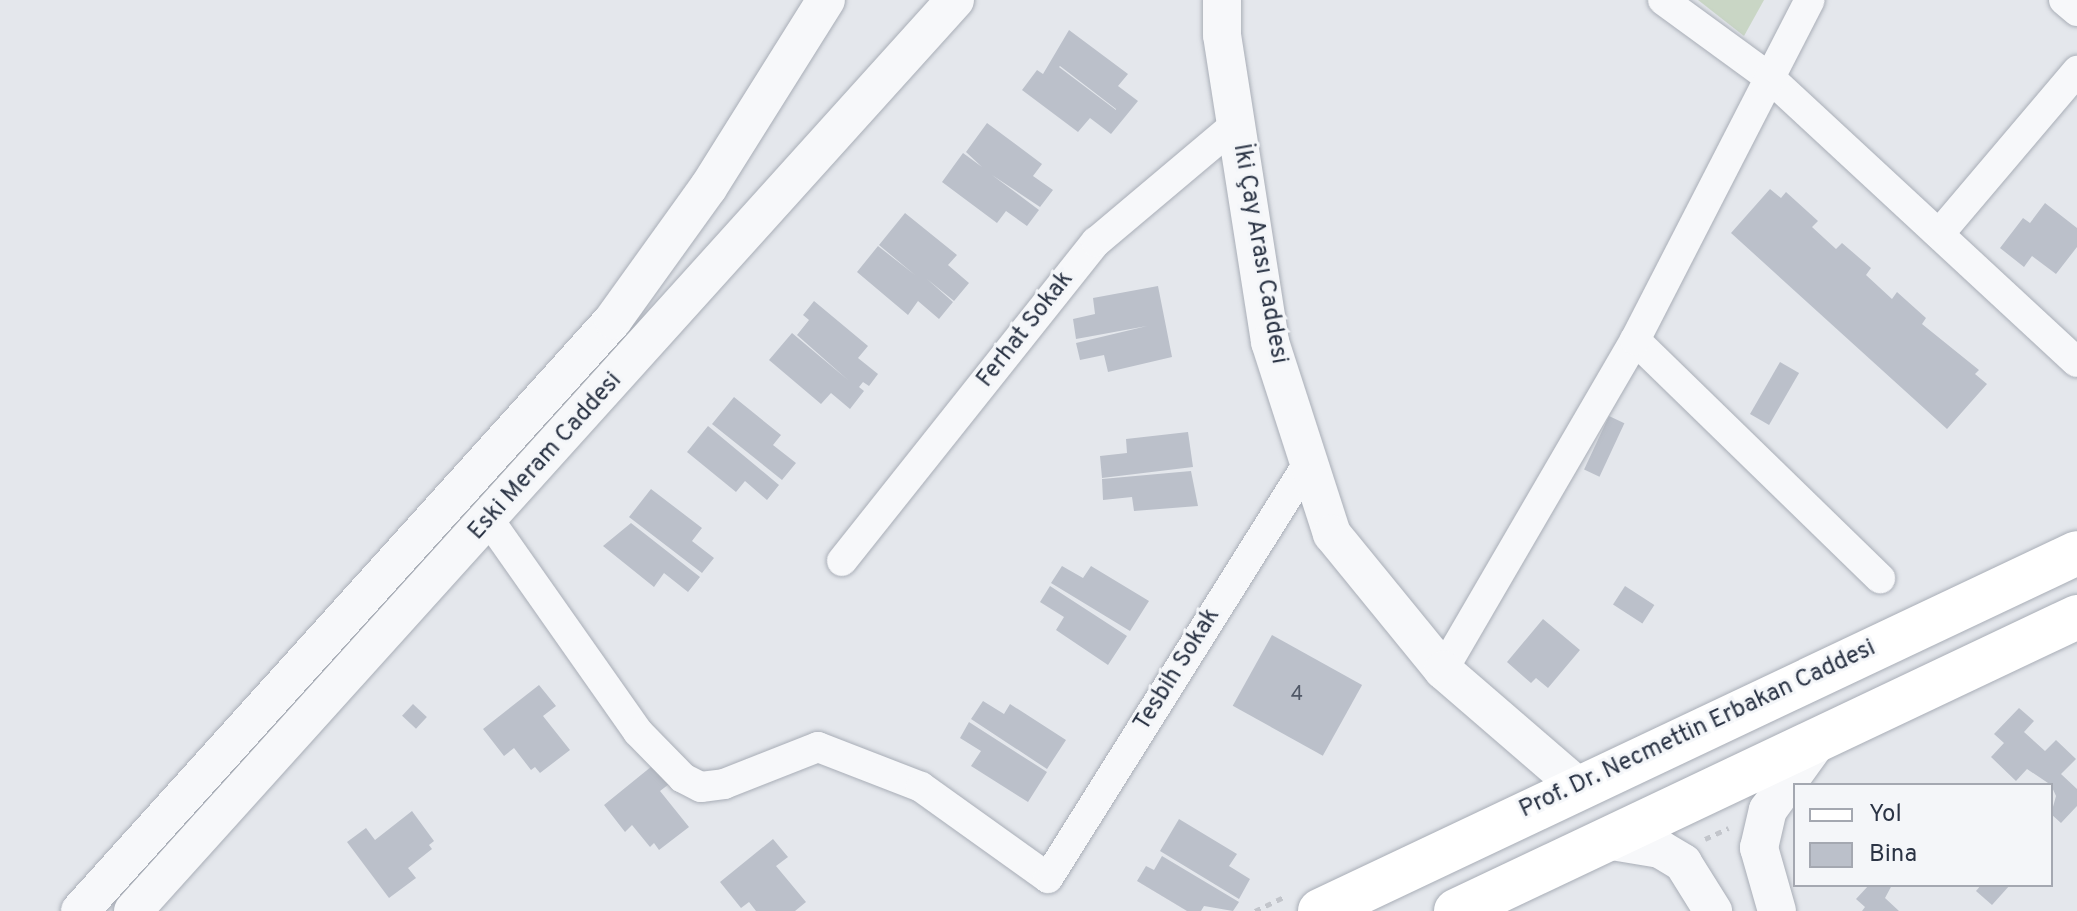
<!DOCTYPE html>
<meta charset="utf-8">
<style>
body{margin:0}
#map{position:relative;width:2077px;height:911px;overflow:hidden;background:#e4e7ec;font-family:Overpass,sans-serif}
div>[style]{position:absolute}
[style*='--x']{left:calc(var(--x)*1px);top:calc(var(--y)*1px);width:calc(var(--w)*1px);rotate:calc(var(--a)*1deg)}
.green>*{inset:0;background:#c9d6c5}
.building>*{inset:0;background:#bbc0ca;transform-origin:0 0}
.path>*{height:5px;margin-top:-2.5px;transform-origin:0;background:repeating-linear-gradient(90deg,#c2c5cb 0 6px,transparent 0 12px)}
.roads{filter:drop-shadow(0 0 2px #a9aeb7) drop-shadow(0 0 2px #a9aeb7)}
.minor>*{height:30px;margin:-15px;padding:0 15px;transform-origin:15px;border-radius:15px;background:#f7f8fa}
.tertiary>*{height:38px;margin:-19px;padding:0 19px;transform-origin:19px;border-radius:19px;background:#f7f8fa}
.primary>*{height:44px;margin:-22px;padding:0 22px;transform-origin:22px;border-radius:22px;background:#fff}
span{translate:-50% -50%;white-space:nowrap;text-align:center;line-height:1.15;-webkit-text-stroke:6px #f4f6f9;paint-order:stroke}
.number-label{font-size:20px;color:#4f5766}
.number-label span{-webkit-text-stroke-width:0}
.street-label{font-size:24px;color:#2b3445}
.legend{position:absolute;left:1793px;top:783px;width:260px;height:104px;box-sizing:border-box;background:#f4f6f9;border:2px solid #a4a8b1;margin:0;padding:10px 14px;list-style:none;font-size:24px;color:#2b3445}
.legend li{display:flex;align-items:center;gap:16px;height:40px}
.legend b{width:40px;border:2px solid #a4a8b1}
</style>
<div id="map">
<div class="green">
<div style="clip-path:polygon(1698px 0,1764px 0,1744px 36px)"></div>
</div>
<div class="building">
<div style="clip-path:polygon(evenodd,1069px 30px,1128px 74px,1118px 86px,1138px 101px,1111px 134px,1090px 118px,1078px 132px,1022px 90px,1037px 70px,1043px 74px,1069px 30px,1060px 66px,1116px 109px,1116px 110px,1059px 67px,1060px 66px)"></div>
<div style="clip-path:polygon(987px 123px,1042px 164px,1033px 176px,1053px 190px,1040px 207px,992px 175px,1039px 210px,1027px 226px,1006px 211px,997px 223px,942px 182px,963px 153px,982px 167px,966px 152px)"></div>
<div style="clip-path:polygon(1770px 189px,1781px 198px,1786px 192px,1818px 221px,1812px 227px,1836px 249px,1842px 243px,1871px 268px,1866px 275px,1892px 299px,1897px 292px,1926px 318px,1922px 324px,1979px 370px,1975px 374px,1987px 384px,1947px 429px,1731px 233px)"></div>
<div style="clip-path:polygon(2045px 203px,2077px 228px,2077px 247px,2056px 274px,2032px 256px,2024px 267px,2000px 248px,2023px 218px,2030px 223px)"></div>
<div style="clip-path:polygon(905px 213px,957px 255px,948px 265px,969px 283px,954px 301px,927px 279px,953px 302px,939px 319px,918px 301px,908px 315px,857px 272px,878px 246px,915px 275px,879px 245px)"></div>
<div style="clip-path:polygon(1158px 286px,1172px 357px,1108px 372px,1104px 355px,1080px 360px,1076px 343px,1147px 326px,1076px 339px,1073px 319px,1095px 314px,1093px 298px)"></div>
<div style="clip-path:polygon(814px 301px,868px 346px,858px 358px,878px 374px,869px 386px,863px 382px,859px 387px,864px 391px,850px 409px,831px 393px,821px 404px,769px 360px,792px 333px,848px 380px,797px 335px,809px 320px,803px 315px)"></div>
<div style="left:1780px;top:362px;width:22px;height:60px;rotate:30deg"></div>
<div style="clip-path:polygon(734px 397px,781px 435px,773px 445px,796px 463px,782px 480px,712px 424px)"></div>
<div style="left:1609px;top:416px;width:17px;height:59px;rotate:25deg"></div>
<div style="clip-path:polygon(708px 426px,779px 485px,767px 500px,745px 481px,736px 492px,687px 452px)"></div>
<div style="clip-path:polygon(1188px 432px,1193px 467px,1102px 478px,1100px 456px,1127px 453px,1126px 439px)"></div>
<div style="clip-path:polygon(1191px 471px,1198px 506px,1134px 511px,1132px 497px,1103px 500px,1102px 479px)"></div>
<div style="clip-path:polygon(651px 489px,702px 528px,692px 541px,714px 558px,702px 573px,629px 517px)"></div>
<div style="clip-path:polygon(631px 523px,700px 577px,688px 592px,664px 573px,654px 587px,603px 546px)"></div>
<div style="clip-path:polygon(1062px 566px,1083px 578px,1091px 566px,1149px 601px,1130px 631px,1051px 583px)"></div>
<div style="clip-path:polygon(1050px 586px,1127px 636px,1108px 665px,1056px 630px,1064px 617px,1040px 602px)"></div>
<div style="left:1625px;top:586px;width:35px;height:22px;rotate:33deg"></div>
<div style="clip-path:polygon(1543px 619px,1580px 650px,1548px 688px,1536px 678px,1531px 683px,1507px 662px)"></div>
<div style="left:1272px;top:635px;width:103px;height:81px;rotate:29deg"></div>
<div style="clip-path:polygon(539px 685px,556px 706px,543px 716px,570px 750px,540px 773px,535px 767px,531px 770px,514px 748px,504px 756px,483px 729px)"></div>
<div style="clip-path:polygon(983px 701px,1004px 714px,1010px 704px,1066px 740px,1047px 769px,971px 719px)"></div>
<div style="left:413px;top:704px;width:19px;height:16px;rotate:43deg"></div>
<div style="clip-path:polygon(2019px 708px,2034px 721px,2024px 732px,2045px 751px,2056px 740px,2076px 759px,2061px 774px,2077px 789px,2077px 806px,2061px 823px,2051px 814px,2056px 796px,2051px 785px,2027px 769px,2016px 781px,1991px 757px,2004px 743px,1994px 734px)"></div>
<div style="clip-path:polygon(969px 722px,1047px 772px,1028px 802px,971px 766px,981px 751px,960px 738px)"></div>
<div style="clip-path:polygon(657px 762px,673px 781px,660px 791px,689px 827px,659px 850px,654px 843px,650px 847px,632px 825px,625px 832px,604px 805px)"></div>
<div style="clip-path:polygon(412px 811px,434px 841px,429px 845px,432px 849px,408px 868px,416px 878px,389px 898px,347px 842px,366px 828px,375px 840px)"></div>
<div style="clip-path:polygon(1179px 819px,1237px 854px,1229px 866px,1250px 879px,1239px 899px,1160px 851px)"></div>
<div style="clip-path:polygon(773px 839px,788px 857px,776px 866px,806px 902px,795px 911px,756px 911px,749px 902px,741px 908px,720px 882px)"></div>
<div style="clip-path:polygon(1162px 856px,1239px 902px,1233px 911px,1204px 906px,1201px 911px,1187px 911px,1137px 881px,1146px 866px,1154px 870px)"></div>
<div style="clip-path:polygon(1869px 885px,1892px 885px,1885px 898px,1899px 911px,1862px 911px,1865px 907px,1856px 899px)"></div>
<div style="clip-path:polygon(1981px 885px,2010px 885px,1992px 905px,1976px 891px)"></div>
</div>
<div class="path">
<div style="--x:1705;--y:839;--w:26;--a:-25"></div>
<div style="--x:1255;--y:911;--w:32;--a:-26"></div>
</div>
<div class="roads">
<div class="minor">
<div style="--x:1663;--y:0;--w:132;--a:36.1"></div>
<div style="--x:1770;--y:78;--w:418;--a:42.8"></div>
<div style="--x:2064;--y:0;--w:17;--a:40"></div>
<div style="--x:1939;--y:234;--w:214;--a:-49.7"></div>
<div style="--x:1635;--y:340;--w:342;--a:44.2"></div>
<div style="--x:489;--y:520;--w:259;--a:54.9"></div>
<div style="--x:638;--y:732;--w:64;--a:45.6"></div>
<div style="--x:683;--y:778;--w:20;--a:27"></div>
<div style="--x:701;--y:787;--w:23;--a:-7"></div>
<div style="--x:724;--y:784;--w:101;--a:-21.5"></div>
<div style="--x:818;--y:747;--w:110;--a:21.2"></div>
<div style="--x:921;--y:787;--w:156;--a:35.6"></div>
<div style="--x:1048;--y:878;--w:491;--a:-57.9"></div>
<div style="--x:842;--y:561;--w:408;--a:-51.5"></div>
<div style="--x:1096;--y:242;--w:183;--a:-40.1"></div>
<div style="--x:1443;--y:670;--w:382;--a:-59.8"></div>
<div style="--x:1635;--y:340;--w:382;--a:-62.8"></div>
</div>
<div class="tertiary">
<div style="--x:1222;--y:0;--w:35;--a:90"></div>
<div style="--x:1222;--y:35;--w:311;--a:81.1"></div>
<div style="--x:1270;--y:342;--w:202;--a:72.1"></div>
<div style="--x:1332;--y:534;--w:176;--a:50.8"></div>
<div style="--x:1443;--y:670;--w:176;--a:40.8"></div>
<div style="--x:1606;--y:840;--w:55;--a:9.5"></div>
<div style="--x:1660;--y:849;--w:27;--a:31"></div>
<div style="--x:1683;--y:863;--w:57;--a:58"></div>
<div style="--x:80;--y:911;--w:796;--a:-47.95"></div>
<div style="--x:613;--y:320;--w:163;--a:-54.3"></div>
<div style="--x:708;--y:188;--w:222;--a:-57.9"></div>
<div style="--x:133;--y:911;--w:1227;--a:-47.94"></div>
<div style="--x:1777;--y:911;--w:66;--a:-105.9"></div>
<div style="--x:1759;--y:848;--w:39;--a:-77"></div>
<div style="--x:1768;--y:810;--w:87;--a:-54.3"></div>
</div>
<div class="primary">
<div style="--x:1320;--y:911;--w:837;--a:-25.31"></div>
<div style="--x:1456;--y:911;--w:687;--a:-25.33"></div>
</div>
</div>
<div class="number-label">
<span style="left:1297px;top:695px">4</span>
</div>
<div class="street-label">
<span style="left:1259px;top:254px;rotate:80deg">İki Çay Arası Caddesi</span>
<span style="left:1026px;top:330px;rotate:-52deg">Ferhat Sokak</span>
<span style="left:546px;top:457px;rotate:-48deg">Eski Meram Caddesi</span>
<span style="left:1178px;top:670px;rotate:-58deg">Tesbih Sokak</span>
<span style="left:1698px;top:730px;rotate:-25deg">Prof. Dr. Necmettin Erbakan Caddesi</span>
</div>
<ul class="legend">
<li><b style="height:10px;background:#fff"></b>Yol</li>
<li><b style="height:22px;background:#bbc0ca"></b>Bina</li>
</ul>
</div>
